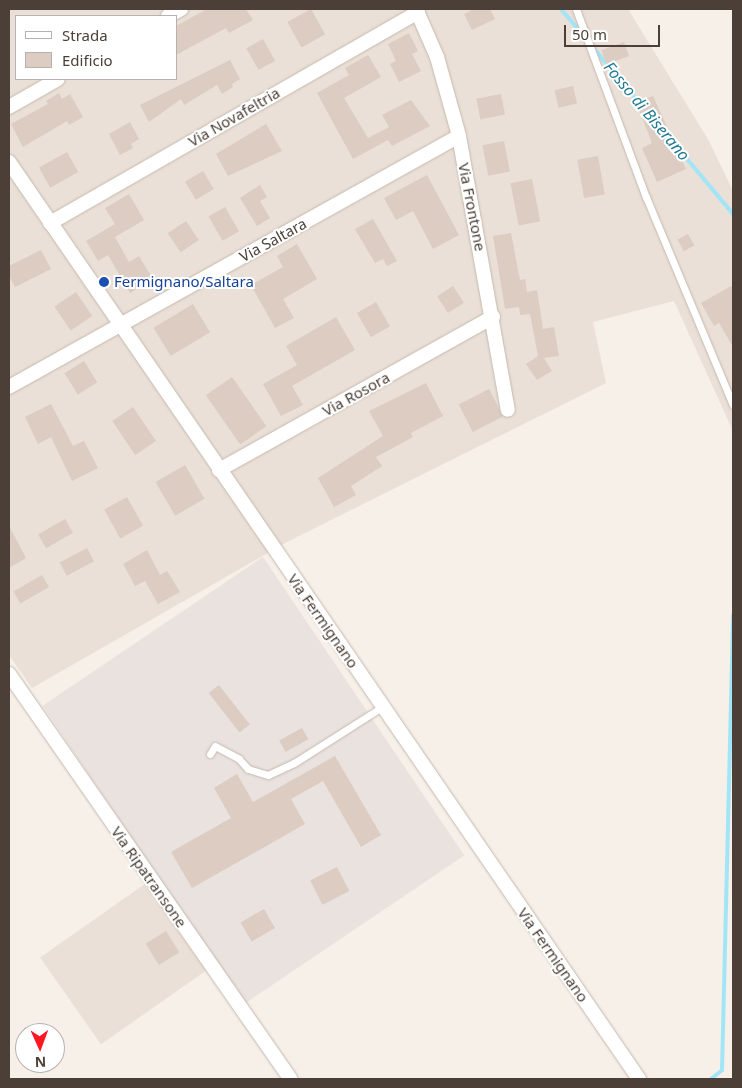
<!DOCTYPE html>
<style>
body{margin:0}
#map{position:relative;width:742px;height:1088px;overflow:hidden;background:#f6f0e9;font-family:"Noto Sans",sans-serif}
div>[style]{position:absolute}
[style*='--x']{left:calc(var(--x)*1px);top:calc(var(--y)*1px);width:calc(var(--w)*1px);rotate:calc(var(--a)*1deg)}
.residential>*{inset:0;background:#eae0d7;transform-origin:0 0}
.industrial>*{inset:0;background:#e9e2de;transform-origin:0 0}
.stream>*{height:4px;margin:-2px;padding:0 2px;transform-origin:2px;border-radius:2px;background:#a2e5f7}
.building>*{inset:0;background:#dcccc1;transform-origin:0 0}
.roads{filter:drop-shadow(0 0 1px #c5b8ae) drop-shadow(0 0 1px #c5b8ae)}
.service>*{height:7px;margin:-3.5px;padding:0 3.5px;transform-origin:3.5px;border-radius:3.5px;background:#fff}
.minor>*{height:14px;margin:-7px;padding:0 7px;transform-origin:7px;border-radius:7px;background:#fff}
.dots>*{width:14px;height:14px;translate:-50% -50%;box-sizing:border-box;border:2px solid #fff;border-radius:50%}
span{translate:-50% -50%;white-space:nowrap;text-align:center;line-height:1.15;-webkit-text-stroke:4px #fff;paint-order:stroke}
.street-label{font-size:15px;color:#4b3f37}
.transit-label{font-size:15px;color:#164399}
.left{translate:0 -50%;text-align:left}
.water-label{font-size:16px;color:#207b95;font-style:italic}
.frame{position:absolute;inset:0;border:10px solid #4b3f37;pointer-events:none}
.legend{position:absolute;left:15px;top:15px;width:162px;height:65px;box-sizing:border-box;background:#fff;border:1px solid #b7b2af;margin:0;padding:6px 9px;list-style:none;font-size:15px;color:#4b3f37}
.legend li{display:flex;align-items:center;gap:10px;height:25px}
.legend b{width:25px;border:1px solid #b7b2af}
.north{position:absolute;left:15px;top:1023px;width:50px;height:50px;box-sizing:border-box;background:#fff;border:1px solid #b7b2af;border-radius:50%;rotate:178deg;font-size:14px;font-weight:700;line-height:20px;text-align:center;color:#4b3f37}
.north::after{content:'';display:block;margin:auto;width:18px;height:22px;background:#ff1722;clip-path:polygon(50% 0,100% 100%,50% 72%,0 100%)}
.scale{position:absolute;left:564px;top:25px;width:96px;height:22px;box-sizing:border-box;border:2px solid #4b3f37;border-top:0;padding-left:6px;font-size:15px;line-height:18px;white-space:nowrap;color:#4b3f37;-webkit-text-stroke:4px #fff;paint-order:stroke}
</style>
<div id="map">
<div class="residential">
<div style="clip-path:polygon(evenodd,9px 9px,628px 9px,709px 141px,733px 191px,733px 431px,674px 301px,593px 322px,606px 383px,287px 542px,32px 688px,9px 655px,9px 9px,16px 16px,176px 16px,176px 79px,16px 79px,16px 16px)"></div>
<div style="left:145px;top:884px;width:106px;height:128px;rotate:55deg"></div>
</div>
<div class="industrial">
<div style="left:263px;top:557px;width:360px;height:266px;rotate:56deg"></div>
</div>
<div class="stream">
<div style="--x:561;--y:9;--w:35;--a:50"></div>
<div style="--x:591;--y:45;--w:78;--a:50.2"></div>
<div style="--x:672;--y:141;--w:95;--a:50.1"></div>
<div style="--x:711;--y:1079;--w:14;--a:-39"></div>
<div style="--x:722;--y:1070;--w:455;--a:-88.6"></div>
</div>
<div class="building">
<div style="clip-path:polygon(207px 9px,246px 9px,253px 20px,229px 33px,226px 28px,176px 55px,176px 26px)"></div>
<div style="left:311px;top:9px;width:29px;height:27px;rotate:61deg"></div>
<div style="clip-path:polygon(474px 9px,490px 9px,495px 19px,472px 30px,464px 14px)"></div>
<div style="clip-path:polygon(409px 33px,418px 51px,412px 54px,421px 71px,399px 82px,390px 64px,396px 61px,388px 44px)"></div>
<div style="left:263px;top:39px;width:25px;height:19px;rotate:61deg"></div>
<div style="left:624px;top:42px;width:15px;height:24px;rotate:70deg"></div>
<div style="clip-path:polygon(368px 55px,381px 77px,344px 98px,368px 138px,389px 127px,382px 115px,411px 100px,430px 126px,392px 146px,388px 140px,353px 159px,317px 93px,349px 75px,345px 68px)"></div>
<div style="clip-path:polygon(230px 60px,240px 79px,232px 84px,233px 87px,222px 94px,217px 85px,184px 105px,181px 99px,149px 122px,140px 105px)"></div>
<div style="left:573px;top:86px;width:18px;height:19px;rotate:77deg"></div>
<div style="clip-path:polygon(59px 93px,62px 99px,70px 94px,83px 117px,69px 125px,67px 121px,23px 147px,11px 124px,48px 104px,46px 101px)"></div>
<div style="left:501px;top:94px;width:21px;height:25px;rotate:79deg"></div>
<div style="clip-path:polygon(653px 96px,686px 169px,657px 182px,642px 148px,652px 143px,636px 102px)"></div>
<div style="clip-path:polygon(130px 122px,139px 139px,131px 144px,133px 148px,120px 155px,109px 134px)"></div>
<div style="clip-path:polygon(266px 124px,282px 151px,228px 176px,216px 154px)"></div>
<div style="left:504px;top:141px;width:31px;height:22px;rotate:79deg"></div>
<div style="left:67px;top:152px;width:23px;height:32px;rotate:61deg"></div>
<div style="left:598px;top:156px;width:39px;height:21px;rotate:80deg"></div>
<div style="left:203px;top:171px;width:21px;height:21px;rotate:59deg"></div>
<div style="clip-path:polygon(427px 175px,459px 235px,433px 249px,413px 211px,396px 220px,384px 198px)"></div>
<div style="left:532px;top:179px;width:43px;height:22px;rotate:79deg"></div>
<div style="clip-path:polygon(260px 185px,267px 197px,260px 201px,270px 218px,257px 226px,240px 198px)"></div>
<div style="clip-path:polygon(129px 194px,144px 220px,115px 237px,129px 262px,139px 256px,153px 279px,130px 293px,108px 255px,98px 261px,86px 241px,115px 224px,105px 208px)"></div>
<div style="left:225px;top:207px;width:28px;height:19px;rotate:60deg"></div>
<div style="clip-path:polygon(373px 219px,397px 261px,387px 266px,383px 259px,375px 263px,355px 229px)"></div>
<div style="left:186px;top:221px;width:23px;height:22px;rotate:56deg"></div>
<div style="clip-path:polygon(511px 233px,520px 280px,525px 279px,527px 292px,537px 290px,543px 329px,554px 327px,559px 356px,544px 358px,552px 371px,537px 380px,526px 364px,538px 356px,530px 314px,520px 315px,519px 307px,505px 309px,493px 236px)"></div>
<div style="left:688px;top:234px;width:13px;height:12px;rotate:61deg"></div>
<div style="clip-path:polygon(297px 244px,317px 279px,283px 299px,294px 318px,275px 328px,251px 285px,283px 267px,277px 256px)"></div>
<div style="clip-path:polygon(41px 250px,51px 269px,15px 287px,9px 276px,9px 266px)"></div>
<div style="clip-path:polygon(733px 285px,733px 347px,719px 323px,714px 326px,701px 303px)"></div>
<div style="left:453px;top:286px;width:20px;height:19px;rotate:57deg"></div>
<div style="left:76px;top:292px;width:29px;height:26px;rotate:56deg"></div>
<div style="left:376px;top:302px;width:28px;height:22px;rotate:60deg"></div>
<div style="left:193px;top:304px;width:33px;height:46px;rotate:59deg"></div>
<div style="clip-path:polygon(336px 317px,355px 350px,292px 386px,303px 405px,281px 416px,263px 384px,297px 365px,286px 346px)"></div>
<div style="left:84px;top:361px;width:25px;height:23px;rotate:58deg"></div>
<div style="left:232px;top:377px;width:60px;height:32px;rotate:55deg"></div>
<div style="clip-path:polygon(426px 383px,443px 416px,411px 433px,413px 437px,376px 457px,382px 466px,351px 486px,356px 495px,334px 507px,318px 478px,383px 436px,369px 411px)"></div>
<div style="left:489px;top:389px;width:31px;height:34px;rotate:63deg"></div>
<div style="clip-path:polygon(51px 404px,73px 446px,84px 441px,98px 468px,72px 481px,51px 437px,38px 444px,25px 417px)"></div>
<div style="left:133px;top:407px;width:41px;height:25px;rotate:56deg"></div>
<div style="left:185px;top:465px;width:39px;height:34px;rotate:60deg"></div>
<div style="left:127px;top:497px;width:33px;height:26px;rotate:61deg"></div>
<div style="left:65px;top:519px;width:16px;height:31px;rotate:60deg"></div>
<div style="clip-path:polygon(9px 526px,26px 558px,9px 568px)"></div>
<div style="left:87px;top:548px;width:15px;height:31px;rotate:62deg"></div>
<div style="clip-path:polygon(147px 550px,160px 575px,167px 571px,180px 592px,158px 604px,145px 581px,135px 586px,123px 564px)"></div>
<div style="left:42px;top:575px;width:14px;height:33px;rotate:60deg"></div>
<div style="left:219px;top:685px;width:50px;height:13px;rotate:52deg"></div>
<div style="left:302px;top:728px;width:13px;height:26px;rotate:61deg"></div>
<div style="clip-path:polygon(335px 756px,381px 835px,361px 847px,323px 781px,291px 799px,305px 824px,192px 888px,171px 852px,231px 818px,214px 788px,237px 774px,253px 802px)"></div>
<div style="left:337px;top:867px;width:27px;height:30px;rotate:63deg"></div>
<div style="left:264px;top:909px;width:22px;height:27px;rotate:60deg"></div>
<div style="left:166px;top:931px;width:25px;height:24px;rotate:58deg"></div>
</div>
<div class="roads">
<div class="service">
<div style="--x:576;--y:9;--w:201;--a:69.6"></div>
<div style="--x:646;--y:197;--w:225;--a:67.3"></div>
<div style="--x:210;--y:754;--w:9;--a:-58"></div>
<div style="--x:215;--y:746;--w:27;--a:28"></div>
<div style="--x:239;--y:759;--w:13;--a:48"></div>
<div style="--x:248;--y:769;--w:21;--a:17"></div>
<div style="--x:268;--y:775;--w:29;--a:-25"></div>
<div style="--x:294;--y:763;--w:104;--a:-32.5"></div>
</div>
<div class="minor">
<div style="--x:416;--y:9;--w:52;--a:66.4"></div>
<div style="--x:437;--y:57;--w:82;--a:74.4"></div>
<div style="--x:459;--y:136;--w:278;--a:79.9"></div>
<div style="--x:168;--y:16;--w:15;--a:-28"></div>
<div style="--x:9;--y:107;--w:56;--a:-29.7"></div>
<div style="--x:9;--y:162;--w:1113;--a:55.51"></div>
<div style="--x:50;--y:223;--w:424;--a:-29.8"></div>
<div style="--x:9;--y:387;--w:515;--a:-29.15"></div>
<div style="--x:219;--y:470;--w:314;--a:-29.2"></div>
<div style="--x:9;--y:674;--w:493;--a:55.2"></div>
</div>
</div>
<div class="dots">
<div style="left:104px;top:282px;background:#1a4fb4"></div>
</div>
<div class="street-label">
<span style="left:234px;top:117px;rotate:-30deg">Via Novafeltria</span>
<span style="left:472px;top:207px;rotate:79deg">Via Frontone</span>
<span style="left:273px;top:240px;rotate:-29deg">Via Saltara</span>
<span style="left:356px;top:394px;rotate:-29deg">Via Rosora</span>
<span style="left:323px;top:621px;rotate:55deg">Via Fermignano</span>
<span style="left:149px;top:877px;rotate:55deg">Via Ripatransone</span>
<span style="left:553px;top:955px;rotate:55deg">Via Fermignano</span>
</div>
<div class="transit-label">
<span class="left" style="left:114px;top:282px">Fermignano/Saltara</span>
</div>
<div class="water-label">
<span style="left:647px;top:111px;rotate:50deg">Fosso di Biserano</span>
</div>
<div class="frame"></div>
<ul class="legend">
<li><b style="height:6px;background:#fff"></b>Strada</li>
<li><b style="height:14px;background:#dcccc1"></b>Edificio</li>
</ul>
<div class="north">N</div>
<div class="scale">50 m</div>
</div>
